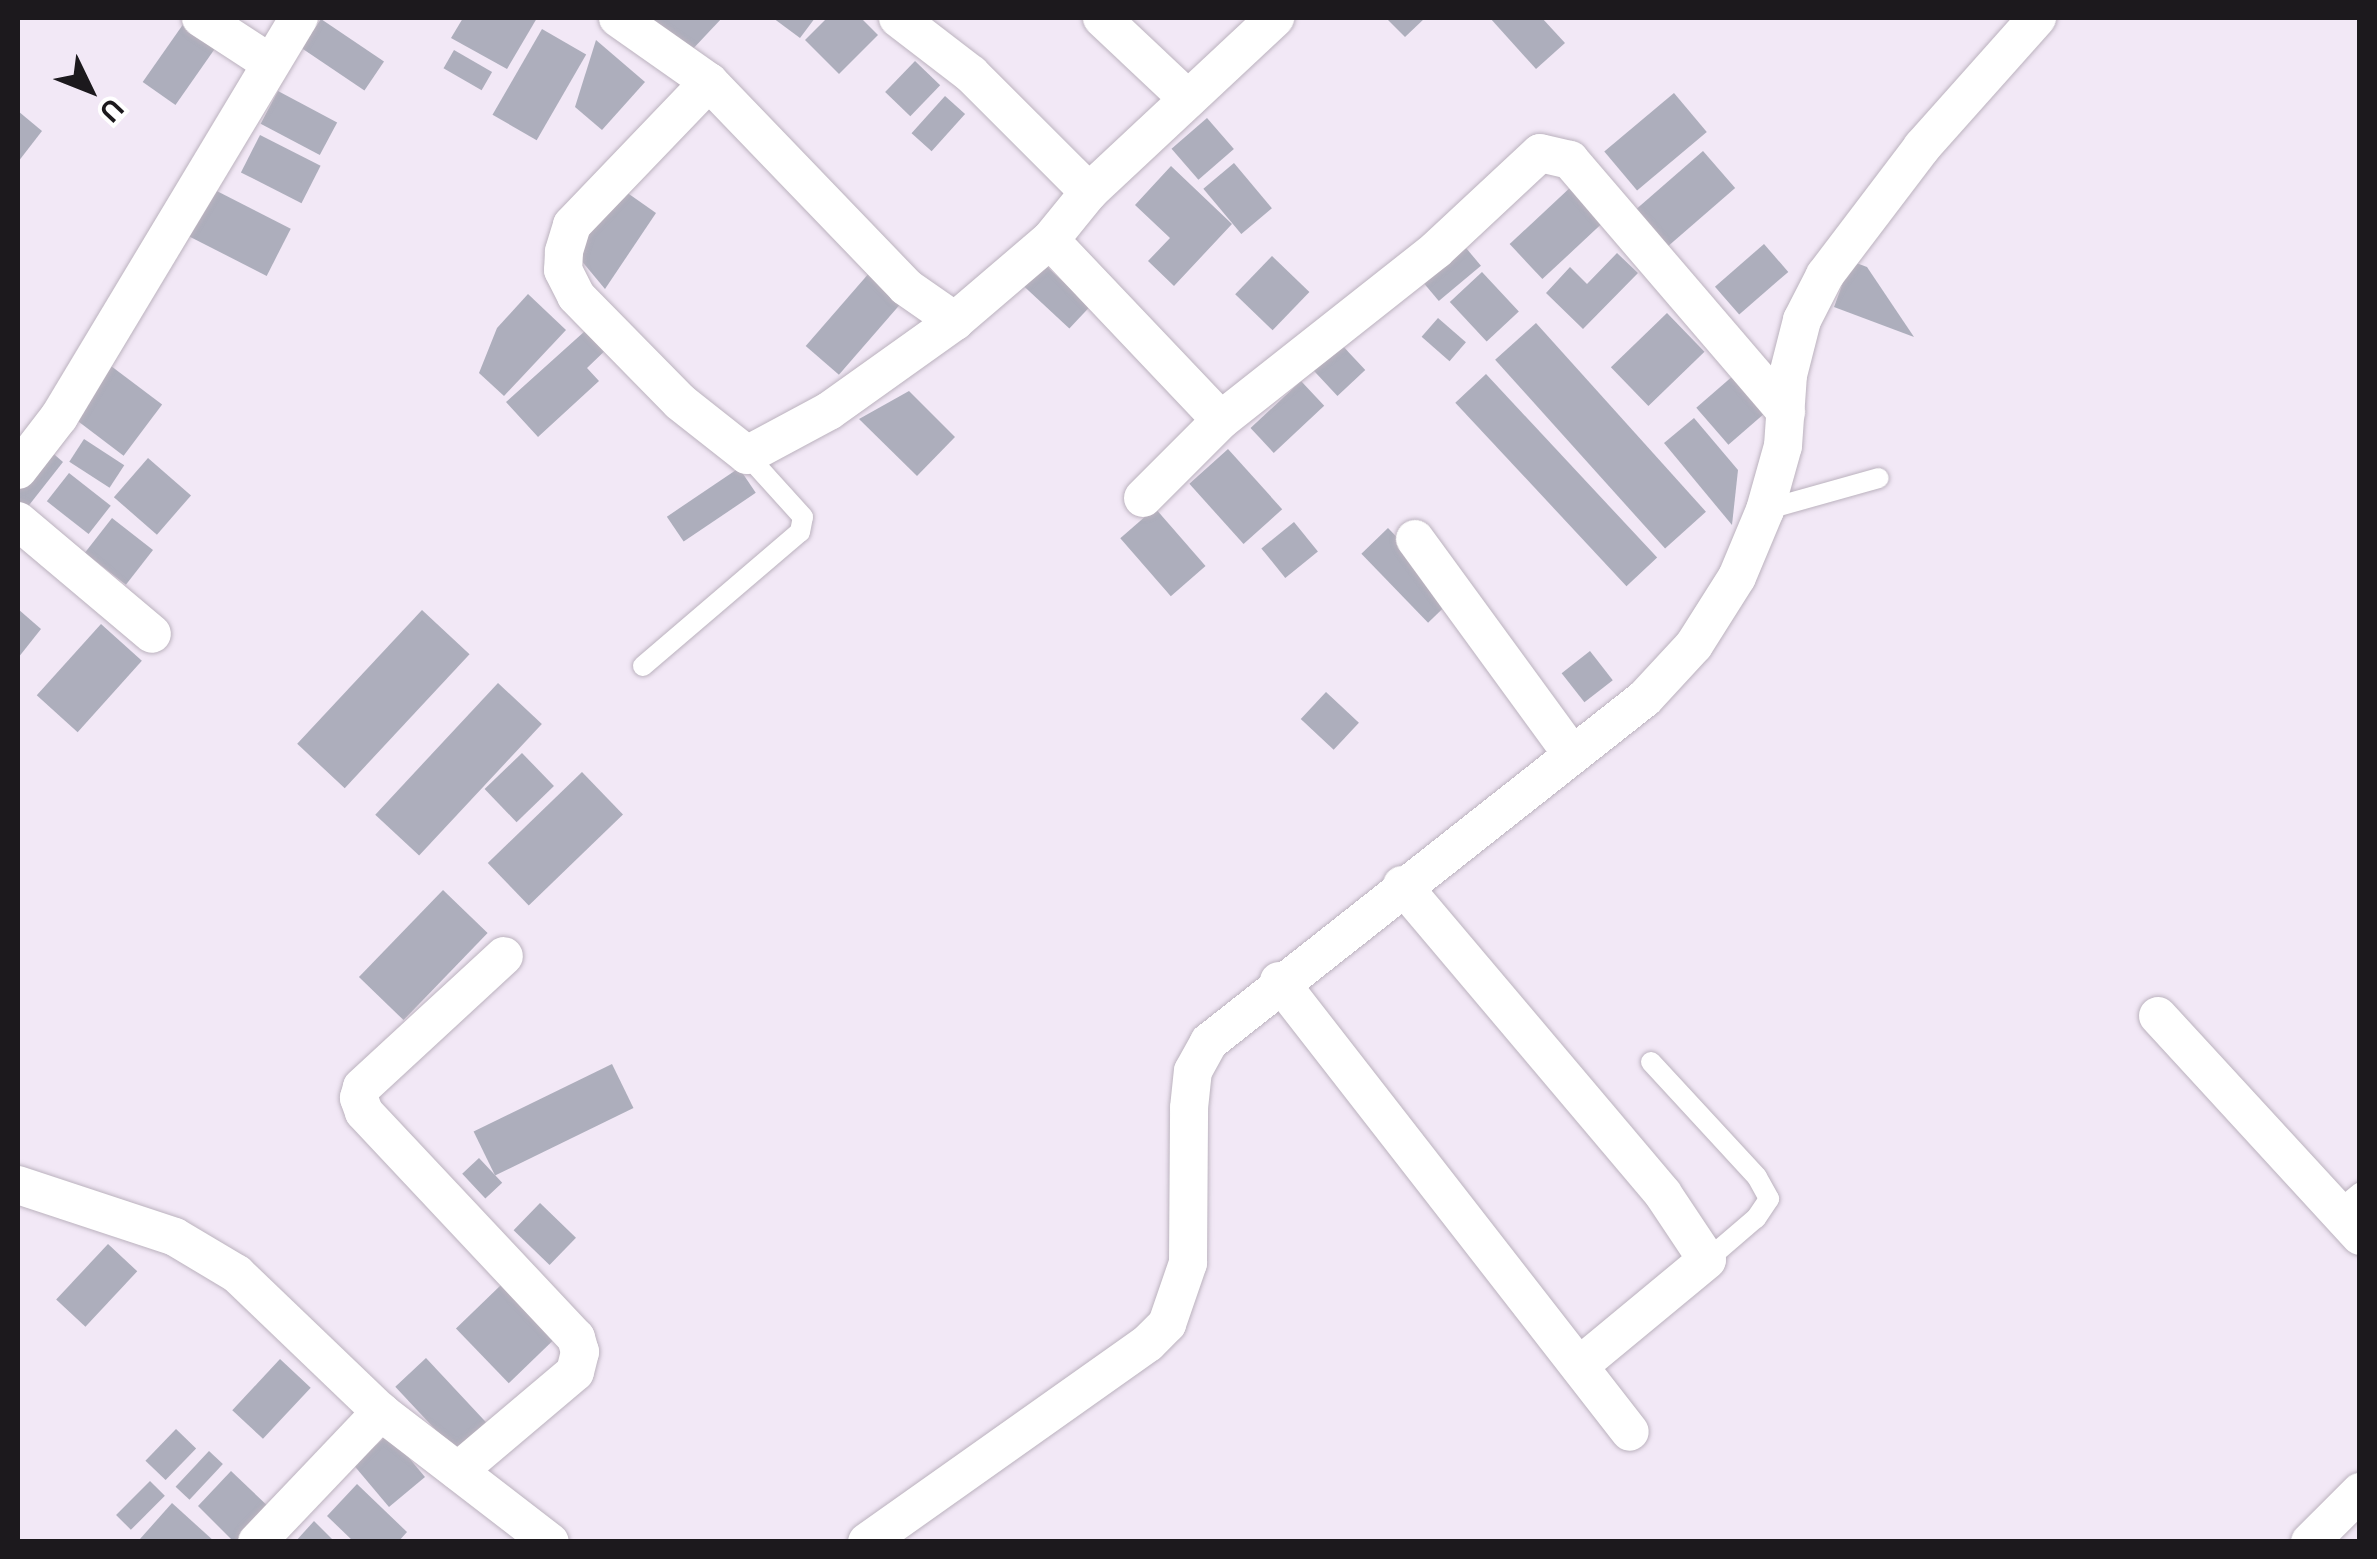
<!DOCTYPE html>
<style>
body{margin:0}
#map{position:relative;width:2377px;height:1559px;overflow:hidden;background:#f2e8f6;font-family:Figtree,sans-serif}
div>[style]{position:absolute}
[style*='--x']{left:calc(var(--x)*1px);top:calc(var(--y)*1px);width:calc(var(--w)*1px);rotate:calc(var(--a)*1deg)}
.building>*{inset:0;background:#adaebc;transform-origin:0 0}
.roads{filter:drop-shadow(0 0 2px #bbb2be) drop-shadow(0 0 2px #bbb2be)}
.lane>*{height:20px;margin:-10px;padding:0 10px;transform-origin:10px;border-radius:10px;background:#fff}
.street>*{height:38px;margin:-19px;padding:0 19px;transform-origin:19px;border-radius:19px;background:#fff}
span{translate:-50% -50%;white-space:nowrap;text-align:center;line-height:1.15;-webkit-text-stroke:8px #fff;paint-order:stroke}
.frame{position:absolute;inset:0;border:20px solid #1c191d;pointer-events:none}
.north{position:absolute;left:40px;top:40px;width:100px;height:100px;-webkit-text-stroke:8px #fff;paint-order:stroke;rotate:133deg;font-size:28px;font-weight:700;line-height:40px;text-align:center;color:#1c191d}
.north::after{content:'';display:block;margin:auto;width:35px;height:45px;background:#1c191d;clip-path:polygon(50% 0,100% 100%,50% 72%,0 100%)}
</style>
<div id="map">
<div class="building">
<div style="clip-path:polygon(463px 18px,537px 18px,507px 69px,451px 38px)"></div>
<div style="clip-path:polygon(651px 18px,722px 18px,690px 52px)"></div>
<div style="clip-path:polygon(773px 18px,815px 18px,800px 38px)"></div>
<div style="clip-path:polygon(827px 18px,861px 18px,878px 35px,839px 74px,805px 40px)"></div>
<div style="clip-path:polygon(1386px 18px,1425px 18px,1405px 37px)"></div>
<div style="clip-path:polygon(1490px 18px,1542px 18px,1565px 43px,1536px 69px)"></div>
<div style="left:321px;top:19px;width:76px;height:35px;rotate:34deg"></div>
<div style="left:184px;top:23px;width:40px;height:72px;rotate:35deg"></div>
<div style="left:542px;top:29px;width:51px;height:99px;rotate:30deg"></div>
<div style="clip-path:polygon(596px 40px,645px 82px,602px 130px,575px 107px)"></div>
<div style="left:454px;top:50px;width:44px;height:21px;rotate:30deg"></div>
<div style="left:915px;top:61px;width:35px;height:43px;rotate:44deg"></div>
<div style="left:278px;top:91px;width:67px;height:37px;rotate:28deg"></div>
<div style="left:1674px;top:93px;width:51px;height:91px;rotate:50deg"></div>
<div style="left:945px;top:96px;width:27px;height:50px;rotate:42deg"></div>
<div style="clip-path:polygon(18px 111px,42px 131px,18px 162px)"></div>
<div style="left:1207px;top:118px;width:41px;height:47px;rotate:49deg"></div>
<div style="left:260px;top:135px;width:68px;height:42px;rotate:27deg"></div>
<div style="left:1703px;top:151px;width:49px;height:89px;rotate:49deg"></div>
<div style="left:1234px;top:163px;width:59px;height:40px;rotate:50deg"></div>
<div style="clip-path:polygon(1171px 166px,1232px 224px,1174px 286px,1148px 261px,1170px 238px,1135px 205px)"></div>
<div style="left:1574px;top:184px;width:48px;height:88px;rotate:47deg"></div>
<div style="left:207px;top:186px;width:94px;height:53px;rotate:27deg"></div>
<div style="clip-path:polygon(619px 187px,656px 213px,605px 289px,575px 253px)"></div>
<div style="left:1461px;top:242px;width:31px;height:55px;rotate:50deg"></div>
<div style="left:1764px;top:244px;width:37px;height:65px;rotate:49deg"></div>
<div style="clip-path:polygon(1617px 253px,1638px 273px,1583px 329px,1546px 293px,1570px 267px,1587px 284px)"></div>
<div style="left:1272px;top:256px;width:52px;height:53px;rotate:44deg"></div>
<div style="clip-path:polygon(1851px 261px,1867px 267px,1914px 337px,1834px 307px)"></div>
<div style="left:1043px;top:263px;width:64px;height:30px;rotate:43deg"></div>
<div style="left:870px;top:272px;width:44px;height:98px;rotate:41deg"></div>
<div style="left:1482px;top:272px;width:54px;height:44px;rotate:47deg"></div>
<div style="clip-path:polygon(528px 294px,566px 330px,504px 396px,479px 373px,497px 328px)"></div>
<div style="left:1667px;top:313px;width:54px;height:78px;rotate:46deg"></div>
<div style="left:1438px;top:318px;width:37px;height:25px;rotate:41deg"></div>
<div style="clip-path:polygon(595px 322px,613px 343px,587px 368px,599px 381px,538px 437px,506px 402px)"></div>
<div style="left:1536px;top:323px;width:254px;height:55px;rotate:48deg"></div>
<div style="left:1340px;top:343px;width:37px;height:38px;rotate:47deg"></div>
<div style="left:111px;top:366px;width:64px;height:64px;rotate:37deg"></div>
<div style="left:1486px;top:374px;width:251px;height:42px;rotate:47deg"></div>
<div style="left:1734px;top:375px;width:49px;height:50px;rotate:49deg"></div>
<div style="left:1301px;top:381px;width:34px;height:69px;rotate:47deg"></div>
<div style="clip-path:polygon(909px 391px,955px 437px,917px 476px,859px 419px)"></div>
<div style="clip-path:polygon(1694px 418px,1738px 470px,1732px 525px,1664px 443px)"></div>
<div style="left:84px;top:439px;width:48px;height:27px;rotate:33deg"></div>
<div style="clip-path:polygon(48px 449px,63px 462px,26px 509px,18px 502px,18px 487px)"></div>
<div style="left:1228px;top:449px;width:81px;height:52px;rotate:48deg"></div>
<div style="left:148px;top:458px;width:57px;height:52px;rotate:41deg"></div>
<div style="left:739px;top:468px;width:30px;height:87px;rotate:56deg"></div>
<div style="left:69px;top:473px;width:53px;height:36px;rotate:38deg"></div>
<div style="left:1155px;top:508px;width:77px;height:46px;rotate:49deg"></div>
<div style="left:112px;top:518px;width:52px;height:44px;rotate:38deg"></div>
<div style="left:1294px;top:522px;width:38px;height:42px;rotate:51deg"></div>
<div style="left:1388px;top:528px;width:96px;height:37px;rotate:46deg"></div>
<div style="clip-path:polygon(18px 609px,41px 629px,18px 658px)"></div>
<div style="left:422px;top:610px;width:65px;height:183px;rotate:43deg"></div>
<div style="left:101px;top:624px;width:55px;height:96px;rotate:42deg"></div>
<div style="left:1590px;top:651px;width:37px;height:36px;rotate:52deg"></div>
<div style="left:498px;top:683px;width:60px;height:180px;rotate:43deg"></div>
<div style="left:1326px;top:692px;width:45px;height:37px;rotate:43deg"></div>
<div style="left:522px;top:753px;width:46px;height:52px;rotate:46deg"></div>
<div style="left:582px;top:772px;width:59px;height:131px;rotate:46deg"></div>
<div style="left:443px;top:890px;width:62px;height:121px;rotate:44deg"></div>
<div style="left:612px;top:1064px;width:49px;height:154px;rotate:64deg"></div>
<div style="left:479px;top:1158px;width:34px;height:23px;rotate:47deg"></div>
<div style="left:540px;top:1203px;width:50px;height:38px;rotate:44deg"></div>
<div style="left:108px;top:1244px;width:40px;height:76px;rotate:43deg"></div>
<div style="left:502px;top:1284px;width:76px;height:64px;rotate:46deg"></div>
<div style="left:426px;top:1358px;width:88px;height:42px;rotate:47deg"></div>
<div style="left:280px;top:1359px;width:42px;height:70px;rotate:43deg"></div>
<div style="left:176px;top:1429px;width:28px;height:44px;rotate:44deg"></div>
<div style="left:389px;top:1434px;width:56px;height:47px;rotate:50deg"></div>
<div style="left:209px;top:1451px;width:19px;height:49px;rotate:43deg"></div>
<div style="clip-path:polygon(231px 1471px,272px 1510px,243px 1542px,234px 1542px,198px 1506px)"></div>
<div style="left:150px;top:1481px;width:21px;height:48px;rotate:45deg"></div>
<div style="clip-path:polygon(357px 1484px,407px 1532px,398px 1542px,354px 1542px,327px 1516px)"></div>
<div style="clip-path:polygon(172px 1503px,215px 1542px,140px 1539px)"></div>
<div style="clip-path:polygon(314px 1521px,335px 1542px,295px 1542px)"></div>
</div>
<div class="roads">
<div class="lane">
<div style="--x:1765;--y:510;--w:118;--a:-15.7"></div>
<div style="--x:643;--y:666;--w:206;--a:-40.5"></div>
<div style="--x:800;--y:532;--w:15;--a:-79"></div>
<div style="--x:803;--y:517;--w:84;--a:-132.1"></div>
<div style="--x:1651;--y:1062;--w:156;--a:47.3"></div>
<div style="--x:1757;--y:1177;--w:25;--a:61"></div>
<div style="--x:1769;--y:1199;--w:23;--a:124"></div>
<div style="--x:1756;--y:1218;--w:65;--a:139.4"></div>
<div style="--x:2337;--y:1212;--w:30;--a:-40"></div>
</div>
<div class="street">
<div style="--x:201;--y:18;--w:82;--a:33.1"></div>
<div style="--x:618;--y:18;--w:111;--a:35.1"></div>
<div style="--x:709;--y:82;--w:284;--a:46.1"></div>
<div style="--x:906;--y:287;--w:60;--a:34.8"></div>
<div style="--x:955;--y:321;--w:125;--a:-40.5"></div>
<div style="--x:1050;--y:240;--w:62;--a:-50.9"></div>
<div style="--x:1089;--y:192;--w:255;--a:-43.1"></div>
<div style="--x:898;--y:18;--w:92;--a:37.5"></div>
<div style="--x:971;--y:74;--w:167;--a:45"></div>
<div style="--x:1102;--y:18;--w:118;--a:43.3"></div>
<div style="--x:709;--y:82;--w:198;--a:133.8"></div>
<div style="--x:572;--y:225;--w:28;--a:107"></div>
<div style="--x:564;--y:252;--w:18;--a:93"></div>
<div style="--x:563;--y:270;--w:29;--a:63"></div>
<div style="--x:576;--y:296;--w:148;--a:45.5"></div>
<div style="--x:680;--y:402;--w:85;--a:38.3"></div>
<div style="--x:747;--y:455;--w:93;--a:-28.2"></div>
<div style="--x:829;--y:411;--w:155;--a:-35.5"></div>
<div style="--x:1050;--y:240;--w:248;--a:46.5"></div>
<div style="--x:18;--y:470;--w:67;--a:-52.3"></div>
<div style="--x:59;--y:417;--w:466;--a:-59"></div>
<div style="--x:1143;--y:498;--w:110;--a:-45"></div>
<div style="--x:1221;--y:420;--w:274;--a:-38.3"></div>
<div style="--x:1436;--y:250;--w:142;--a:-43"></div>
<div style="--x:1540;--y:153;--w:31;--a:13"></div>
<div style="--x:1570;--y:160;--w:332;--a:49.4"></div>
<div style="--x:18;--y:521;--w:175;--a:40.1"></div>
<div style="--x:1415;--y:539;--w:266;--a:53.9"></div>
<div style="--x:1402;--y:885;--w:404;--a:49.8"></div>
<div style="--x:1663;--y:1194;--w:79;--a:56.3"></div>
<div style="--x:1707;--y:1260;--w:166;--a:140.4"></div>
<div style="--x:1279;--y:981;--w:571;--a:52.11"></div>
<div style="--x:2158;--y:1016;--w:299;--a:47.4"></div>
<div style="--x:18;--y:1185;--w:165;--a:18.3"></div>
<div style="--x:175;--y:1237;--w:72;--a:30.8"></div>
<div style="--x:237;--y:1274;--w:199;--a:43.8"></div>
<div style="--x:381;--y:1412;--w:213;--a:37.6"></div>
<div style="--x:458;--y:1471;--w:153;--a:-40.2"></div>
<div style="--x:575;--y:1372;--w:21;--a:-76"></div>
<div style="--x:580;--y:1352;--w:15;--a:-106"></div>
<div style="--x:576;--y:1338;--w:310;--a:-133.2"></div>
<div style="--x:364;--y:1112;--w:15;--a:-110"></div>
<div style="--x:359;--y:1098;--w:11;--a:-75"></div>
<div style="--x:362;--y:1087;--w:193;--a:-42.7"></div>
<div style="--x:257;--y:1542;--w:180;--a:-46.4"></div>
<div style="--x:867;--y:1542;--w:344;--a:-35.3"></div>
<div style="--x:1148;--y:1343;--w:27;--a:-45"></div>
<div style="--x:1167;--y:1324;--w:65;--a:-71"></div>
<div style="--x:1188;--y:1263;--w:155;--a:-89.6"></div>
<div style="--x:1189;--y:1108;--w:37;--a:-84"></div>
<div style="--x:1193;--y:1071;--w:33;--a:-61"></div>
<div style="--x:1209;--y:1042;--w:555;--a:-38.27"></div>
<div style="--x:1645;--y:698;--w:72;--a:-47.2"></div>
<div style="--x:1694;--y:645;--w:80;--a:-57.7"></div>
<div style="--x:1737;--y:577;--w:73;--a:-67.3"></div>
<div style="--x:1765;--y:510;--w:66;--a:-74.3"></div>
<div style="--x:1783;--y:446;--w:71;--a:-86"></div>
<div style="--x:1788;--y:375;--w:57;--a:-75.7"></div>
<div style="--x:1802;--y:320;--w:51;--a:-62.9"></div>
<div style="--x:1825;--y:275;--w:161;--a:-52.8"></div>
<div style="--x:1922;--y:147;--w:173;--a:-48.3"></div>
<div style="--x:2310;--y:1542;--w:71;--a:-45"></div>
</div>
</div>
<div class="frame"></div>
<div class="north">U</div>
</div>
